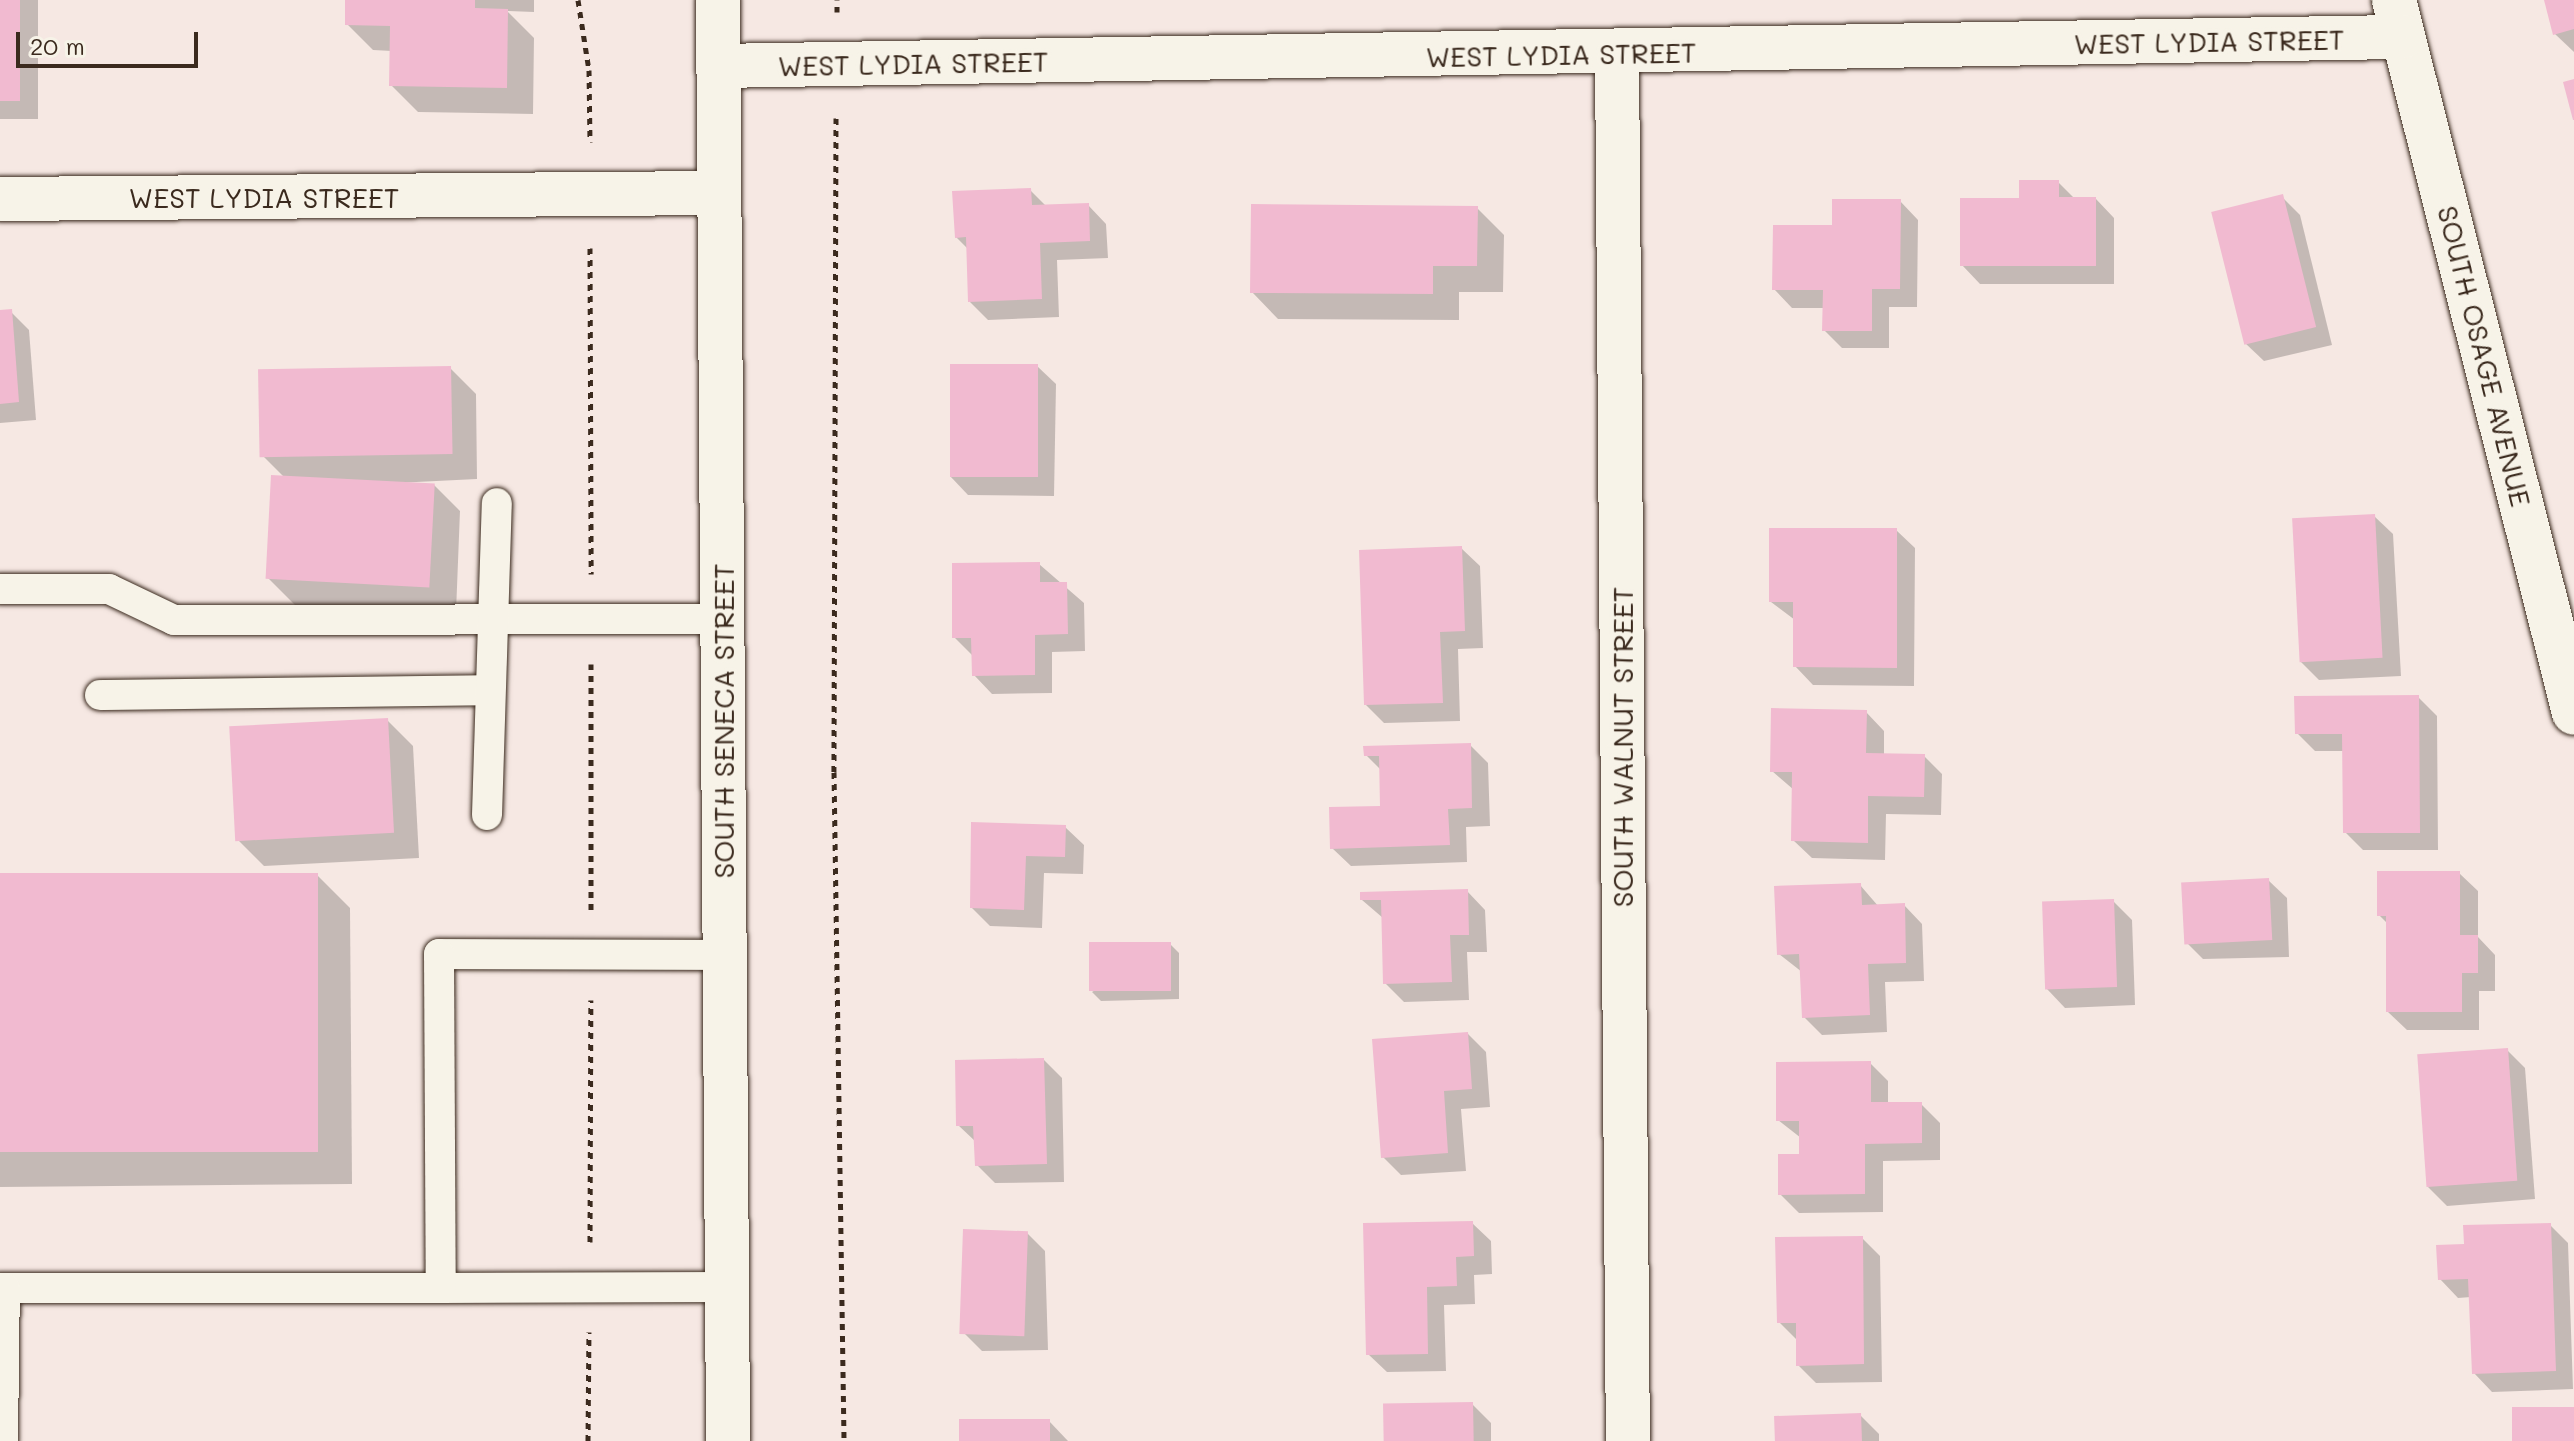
<!DOCTYPE html>
<style>
body{margin:0}
#map{position:relative;width:2574px;height:1441px;overflow:hidden;background:#f6e8e3;font-family:Mali,sans-serif}
div>[style]{position:absolute}
[style*='--x']{left:calc(var(--x)*1px);top:calc(var(--y)*1px);width:calc(var(--w)*1px);rotate:calc(var(--a)*1deg)}
.shadow>*{inset:0;background:#0003;transform-origin:0 0}
.building>*{inset:0;background:#f1bad0;transform-origin:0 0}
.path>*{height:5px;margin-top:-2.5px;transform-origin:0;background:repeating-linear-gradient(90deg,#3b2a1e 0 6px,transparent 0 12px)}
.roads{filter:drop-shadow(0 0 2px #3b2a1e) drop-shadow(0 0 2px #3b2a1e)}
.service>*{height:30px;margin:-15px;padding:0 15px;transform-origin:15px;border-radius:15px;background:#f7f3e8}
.minor>*{height:44px;margin:-22px;padding:0 22px;transform-origin:22px;border-radius:22px;background:#f7f3e8}
.tertiary>*{height:44px;margin:-22px;padding:0 22px;transform-origin:22px;border-radius:22px;background:#f7f3e8}
span{translate:-50% -50%;white-space:nowrap;text-align:center;line-height:1.15;-webkit-text-stroke:8px #f7f3e8;paint-order:stroke}
.street-label{font-size:28px;color:#3b2a1e}
.scale{position:absolute;left:16px;top:32px;width:182px;height:36px;box-sizing:border-box;border:4px solid #3b2a1e;border-top:0;padding-left:10px;font-size:24px;line-height:28px;white-space:nowrap;color:#3b2a1e;-webkit-text-stroke:6px #f7f3e8;paint-order:stroke}
</style>
<div id="map">
<div class="shadow">
<div style="left:0;top:0;width:38px;height:119px"></div>
<div style="clip-path:polygon(347px 0,534px 0,534px 12px,507px 11px,534px 38px,533px 114px,418px 112px,391px 85px,392px 51px,373px 50px,347px 24px)"></div>
<div style="clip-path:polygon(2546px 0,2574px 0,2574px 52px,2555px 34px)"></div>
<div style="clip-path:polygon(2058px 182px,2075px 199px,2096px 199px,2114px 218px,2114px 284px,1980px 284px,1962px 265px,2021px 200px)"></div>
<div style="clip-path:polygon(1030px 190px,1047px 207px,1088px 205px,1106px 224px,1108px 258px,1057px 260px,1059px 317px,988px 320px,970px 302px,968px 249px,956px 237px)"></div>
<div style="clip-path:polygon(2282px 197px,2300px 215px,2332px 345px,2264px 361px,2245px 343px)"></div>
<div style="clip-path:polygon(1900px 201px,1918px 220px,1917px 307px,1889px 307px,1889px 348px,1842px 348px,1824px 330px,1824px 308px,1792px 308px,1774px 289px)"></div>
<div style="clip-path:polygon(1477px 208px,1504px 235px,1503px 292px,1459px 292px,1459px 320px,1278px 319px,1252px 292px)"></div>
<div style="clip-path:polygon(0 312px,11px 312px,29px 330px,36px 420px,0 423px)"></div>
<div style="clip-path:polygon(1037px 366px,1056px 384px,1054px 496px,968px 495px,950px 476px)"></div>
<div style="clip-path:polygon(450px 368px,476px 394px,477px 479px,396px 483px,434px 485px,460px 511px,456px 613px,295px 605px,268px 578px,285px 478px,261px 454px)"></div>
<div style="clip-path:polygon(2374px 516px,2393px 534px,2401px 676px,2319px 680px,2301px 662px)"></div>
<div style="clip-path:polygon(1896px 530px,1915px 548px,1914px 686px,1813px 685px,1795px 666px,1795px 620px,1771px 602px)"></div>
<div style="clip-path:polygon(1461px 548px,1480px 566px,1483px 648px,1458px 649px,1460px 721px,1384px 723px,1366px 705px)"></div>
<div style="clip-path:polygon(1039px 564px,1084px 603px,1085px 651px,1052px 652px,1052px 693px,992px 694px,974px 675px,972px 655px,954px 637px)"></div>
<div style="clip-path:polygon(2418px 697px,2437px 716px,2438px 850px,2363px 850px,2345px 832px,2344px 751px,2315px 751px,2297px 733px)"></div>
<div style="clip-path:polygon(1866px 712px,1884px 731px,1884px 755px,1924px 756px,1942px 774px,1941px 815px,1886px 814px,1885px 860px,1812px 858px,1793px 840px,1794px 790px,1772px 771px)"></div>
<div style="clip-path:polygon(387px 720px,413px 746px,419px 858px,264px 866px,238px 840px)"></div>
<div style="clip-path:polygon(1470px 745px,1488px 763px,1490px 826px,1466px 827px,1467px 862px,1351px 866px,1332px 848px,1382px 808px,1381px 770px,1366px 755px)"></div>
<div style="clip-path:polygon(973px 824px,1065px 827px,1084px 845px,1083px 874px,1044px 873px,1042px 928px,990px 926px,972px 908px)"></div>
<div style="clip-path:polygon(2459px 873px,2478px 891px,2478px 937px,2495px 955px,2495px 991px,2479px 991px,2479px 1030px,2407px 1030px,2388px 1012px,2388px 924px,2379px 915px)"></div>
<div style="clip-path:polygon(317px 875px,350px 908px,352px 1184px,0 1187px,0 878px)"></div>
<div style="clip-path:polygon(2268px 880px,2287px 898px,2289px 957px,2203px 959px,2185px 941px)"></div>
<div style="clip-path:polygon(1860px 885px,1879px 907px,1904px 905px,1922px 924px,1924px 981px,1885px 982px,1887px 1032px,1822px 1035px,1804px 1017px,1802px 972px,1779px 954px)"></div>
<div style="clip-path:polygon(1467px 891px,1485px 910px,1487px 952px,1467px 952px,1469px 1000px,1404px 1002px,1385px 983px,1383px 918px,1362px 900px)"></div>
<div style="clip-path:polygon(2113px 901px,2132px 920px,2135px 1005px,2065px 1008px,2047px 989px)"></div>
<div style="clip-path:polygon(1170px 944px,1179px 953px,1179px 999px,1101px 1001px,1092px 992px)"></div>
<div style="clip-path:polygon(1468px 1034px,1486px 1052px,1490px 1107px,1461px 1109px,1466px 1171px,1401px 1175px,1383px 1157px)"></div>
<div style="clip-path:polygon(2507px 1050px,2525px 1068px,2535px 1199px,2447px 1206px,2428px 1187px)"></div>
<div style="clip-path:polygon(1044px 1060px,1062px 1078px,1064px 1182px,995px 1183px,977px 1165px,976px 1142px,958px 1125px)"></div>
<div style="clip-path:polygon(1870px 1063px,1888px 1081px,1888px 1104px,1921px 1104px,1940px 1123px,1940px 1160px,1883px 1161px,1883px 1212px,1799px 1213px,1780px 1194px,1801px 1156px,1801px 1138px,1778px 1120px)"></div>
<div style="clip-path:polygon(1472px 1223px,1491px 1241px,1492px 1274px,1474px 1275px,1475px 1304px,1444px 1305px,1446px 1371px,1387px 1372px,1368px 1354px)"></div>
<div style="clip-path:polygon(2550px 1225px,2568px 1243px,2573px 1389px,2492px 1392px,2474px 1373px,2471px 1297px,2458px 1298px,2440px 1279px,2466px 1246px)"></div>
<div style="clip-path:polygon(1027px 1233px,1045px 1251px,1048px 1350px,982px 1351px,964px 1333px)"></div>
<div style="clip-path:polygon(1862px 1238px,1880px 1256px,1882px 1382px,1816px 1383px,1798px 1365px,1798px 1341px,1779px 1322px)"></div>
<div style="clip-path:polygon(1472px 1404px,1491px 1423px,1491px 1441px,1385px 1441px)"></div>
<div style="clip-path:polygon(1860px 1415px,1879px 1434px,1879px 1441px,1776px 1441px)"></div>
<div style="clip-path:polygon(1049px 1421px,1068px 1441px,961px 1441px)"></div>
</div>
<div class="building">
<div style="left:0;top:0;width:20px;height:101px"></div>
<div style="clip-path:polygon(345px 0,475px 0,475px 8px,508px 9px,507px 88px,389px 86px,390px 26px,345px 25px)"></div>
<div style="clip-path:polygon(2544px 0,2574px 0,2574px 29px,2553px 35px)"></div>
<div style="clip-path:polygon(2574px 79px,2574px 120px,2573px 120px,2563px 82px)"></div>
<div style="clip-path:polygon(2019px 180px,2059px 180px,2059px 197px,2096px 197px,2096px 266px,1960px 266px,1960px 198px,2019px 198px)"></div>
<div style="clip-path:polygon(1031px 188px,1032px 205px,1089px 203px,1090px 241px,1040px 243px,1042px 299px,968px 302px,966px 237px,955px 238px,952px 191px)"></div>
<div style="left:2283px;top:194px;width:137px;height:74px;rotate:76deg"></div>
<div style="clip-path:polygon(1832px 199px,1901px 199px,1900px 289px,1872px 289px,1872px 331px,1822px 331px,1823px 290px,1772px 290px,1773px 225px,1832px 225px)"></div>
<div style="clip-path:polygon(1251px 204px,1478px 206px,1477px 266px,1433px 266px,1433px 294px,1250px 293px)"></div>
<div style="clip-path:polygon(12px 309px,19px 402px,0 404px,0 310px)"></div>
<div style="left:950px;top:364px;width:88px;height:113px"></div>
<div style="left:451px;top:366px;width:88px;height:193px;rotate:89deg"></div>
<div style="left:271px;top:475px;width:164px;height:104px;rotate:3deg"></div>
<div style="left:2375px;top:514px;width:144px;height:83px;rotate:87deg"></div>
<div style="clip-path:polygon(1769px 528px,1897px 528px,1897px 668px,1793px 667px,1793px 602px,1769px 602px)"></div>
<div style="clip-path:polygon(1462px 546px,1465px 631px,1440px 632px,1443px 703px,1364px 705px,1359px 550px)"></div>
<div style="clip-path:polygon(1040px 562px,1040px 582px,1067px 582px,1068px 634px,1035px 635px,1035px 675px,972px 676px,971px 638px,952px 638px,952px 563px)"></div>
<div style="clip-path:polygon(2419px 695px,2420px 833px,2343px 833px,2342px 734px,2295px 734px,2294px 696px)"></div>
<div style="clip-path:polygon(1771px 708px,1867px 710px,1866px 753px,1925px 754px,1924px 797px,1868px 796px,1868px 843px,1791px 841px,1792px 772px,1770px 772px)"></div>
<div style="left:388px;top:718px;width:115px;height:159px;rotate:87deg"></div>
<div style="clip-path:polygon(1471px 743px,1472px 808px,1448px 809px,1450px 845px,1330px 849px,1329px 807px,1380px 806px,1379px 756px,1364px 756px,1363px 746px)"></div>
<div style="clip-path:polygon(971px 822px,1066px 825px,1065px 857px,1026px 856px,1024px 910px,970px 908px)"></div>
<div style="clip-path:polygon(2377px 871px,2460px 871px,2460px 935px,2478px 935px,2478px 973px,2462px 973px,2462px 1012px,2386px 1012px,2386px 916px,2377px 916px)"></div>
<div style="left:318px;top:873px;width:279px;height:318px;rotate:90deg"></div>
<div style="left:2269px;top:878px;width:62px;height:88px;rotate:87deg"></div>
<div style="clip-path:polygon(1861px 883px,1862px 905px,1905px 903px,1906px 963px,1868px 964px,1870px 1015px,1802px 1018px,1799px 954px,1777px 955px,1774px 886px)"></div>
<div style="clip-path:polygon(1468px 889px,1469px 935px,1450px 935px,1452px 982px,1383px 984px,1381px 900px,1360px 900px,1360px 892px)"></div>
<div style="left:2114px;top:899px;width:88px;height:72px;rotate:88deg"></div>
<div style="left:1171px;top:942px;width:49px;height:82px;rotate:90deg"></div>
<div style="clip-path:polygon(1468px 1032px,1472px 1089px,1444px 1091px,1448px 1153px,1381px 1158px,1372px 1039px)"></div>
<div style="left:2508px;top:1048px;width:133px;height:91px;rotate:86deg"></div>
<div style="clip-path:polygon(1044px 1058px,1047px 1164px,975px 1166px,973px 1126px,956px 1126px,955px 1060px)"></div>
<div style="clip-path:polygon(1871px 1061px,1871px 1102px,1922px 1102px,1922px 1143px,1865px 1144px,1865px 1194px,1778px 1195px,1778px 1154px,1799px 1154px,1799px 1121px,1776px 1121px,1776px 1062px)"></div>
<div style="clip-path:polygon(1473px 1221px,1474px 1256px,1456px 1257px,1457px 1286px,1427px 1287px,1428px 1354px,1366px 1355px,1363px 1223px)"></div>
<div style="clip-path:polygon(2551px 1223px,2556px 1371px,2472px 1374px,2468px 1279px,2438px 1280px,2436px 1245px,2464px 1244px,2463px 1225px)"></div>
<div style="left:963px;top:1229px;width:65px;height:105px;rotate:2deg"></div>
<div style="clip-path:polygon(1863px 1236px,1864px 1364px,1796px 1366px,1796px 1323px,1777px 1323px,1775px 1237px)"></div>
<div style="left:1473px;top:1402px;width:39px;height:90px;rotate:89deg"></div>
<div style="left:2574px;top:1407px;width:34px;height:62px;rotate:90deg"></div>
<div style="left:1861px;top:1413px;width:28px;height:87px;rotate:88deg"></div>
<div style="left:1050px;top:1419px;width:22px;height:91px;rotate:90deg"></div>
</div>
<div class="path">
<div style="--x:578;--y:0;--w:71;--a:81.1"></div>
<div style="--x:589;--y:70;--w:72;--a:89.2"></div>
<div style="--x:837;--y:12;--w:12;--a:-90"></div>
<div style="--x:836;--y:118;--w:654;--a:90.18"></div>
<div style="--x:834;--y:772;--w:669;--a:89.14"></div>
<div style="--x:590;--y:248;--w:326;--a:89.8"></div>
<div style="--x:591;--y:664;--w:246;--a:90"></div>
<div style="--x:590;--y:1242;--w:242;--a:-89.8"></div>
<div style="--x:588;--y:1441;--w:109;--a:-89.5"></div>
</div>
<div class="roads">
<div class="service">
<div style="--x:0;--y:589;--w:109;--a:0"></div>
<div style="--x:109;--y:589;--w:72;--a:25.5"></div>
<div style="--x:174;--y:620;--w:548;--a:-0.1"></div>
<div style="--x:100;--y:695;--w:389;--a:-0.7"></div>
<div style="--x:487;--y:815;--w:312;--a:-88.2"></div>
<div style="--x:724;--y:955;--w:285;--a:-179.8"></div>
<div style="--x:439;--y:954;--w:334;--a:89.7"></div>
<div style="--x:441;--y:1288;--w:285;--a:-0.2"></div>
<div style="--x:0;--y:1288;--w:441;--a:0"></div>
<div style="--x:3;--y:1441;--w:153;--a:-89.3"></div>
</div>
<div class="minor">
<div style="--x:2394;--y:0;--w:735;--a:75.83"></div>
<div style="--x:1617;--y:54;--w:1387;--a:89.55"></div>
<div style="--x:718;--y:66;--w:1685;--a:-0.99"></div>
<div style="--x:0;--y:199;--w:719;--a:-0.48"></div>
</div>
<div class="tertiary">
<div style="--x:718;--y:0;--w:1441;--a:89.6"></div>
</div>
</div>
<div class="street-label">
<span style="left:2209px;top:41px;rotate:-1deg">WEST LYDIA STREET</span>
<span style="left:1561px;top:54px;rotate:-1deg">WEST LYDIA STREET</span>
<span style="left:913px;top:63px;rotate:-1deg">WEST LYDIA STREET</span>
<span style="left:264px;top:197px">WEST LYDIA STREET</span>
<span style="left:2485px;top:356px;rotate:76deg">SOUTH OSAGE AVENUE</span>
<span style="left:723px;top:721px;rotate:-90deg">SOUTH SENECA STREET</span>
<span style="left:1622px;top:747px;rotate:-90deg">SOUTH WALNUT STREET</span>
</div>
<div class="scale">20 m</div>
</div>
